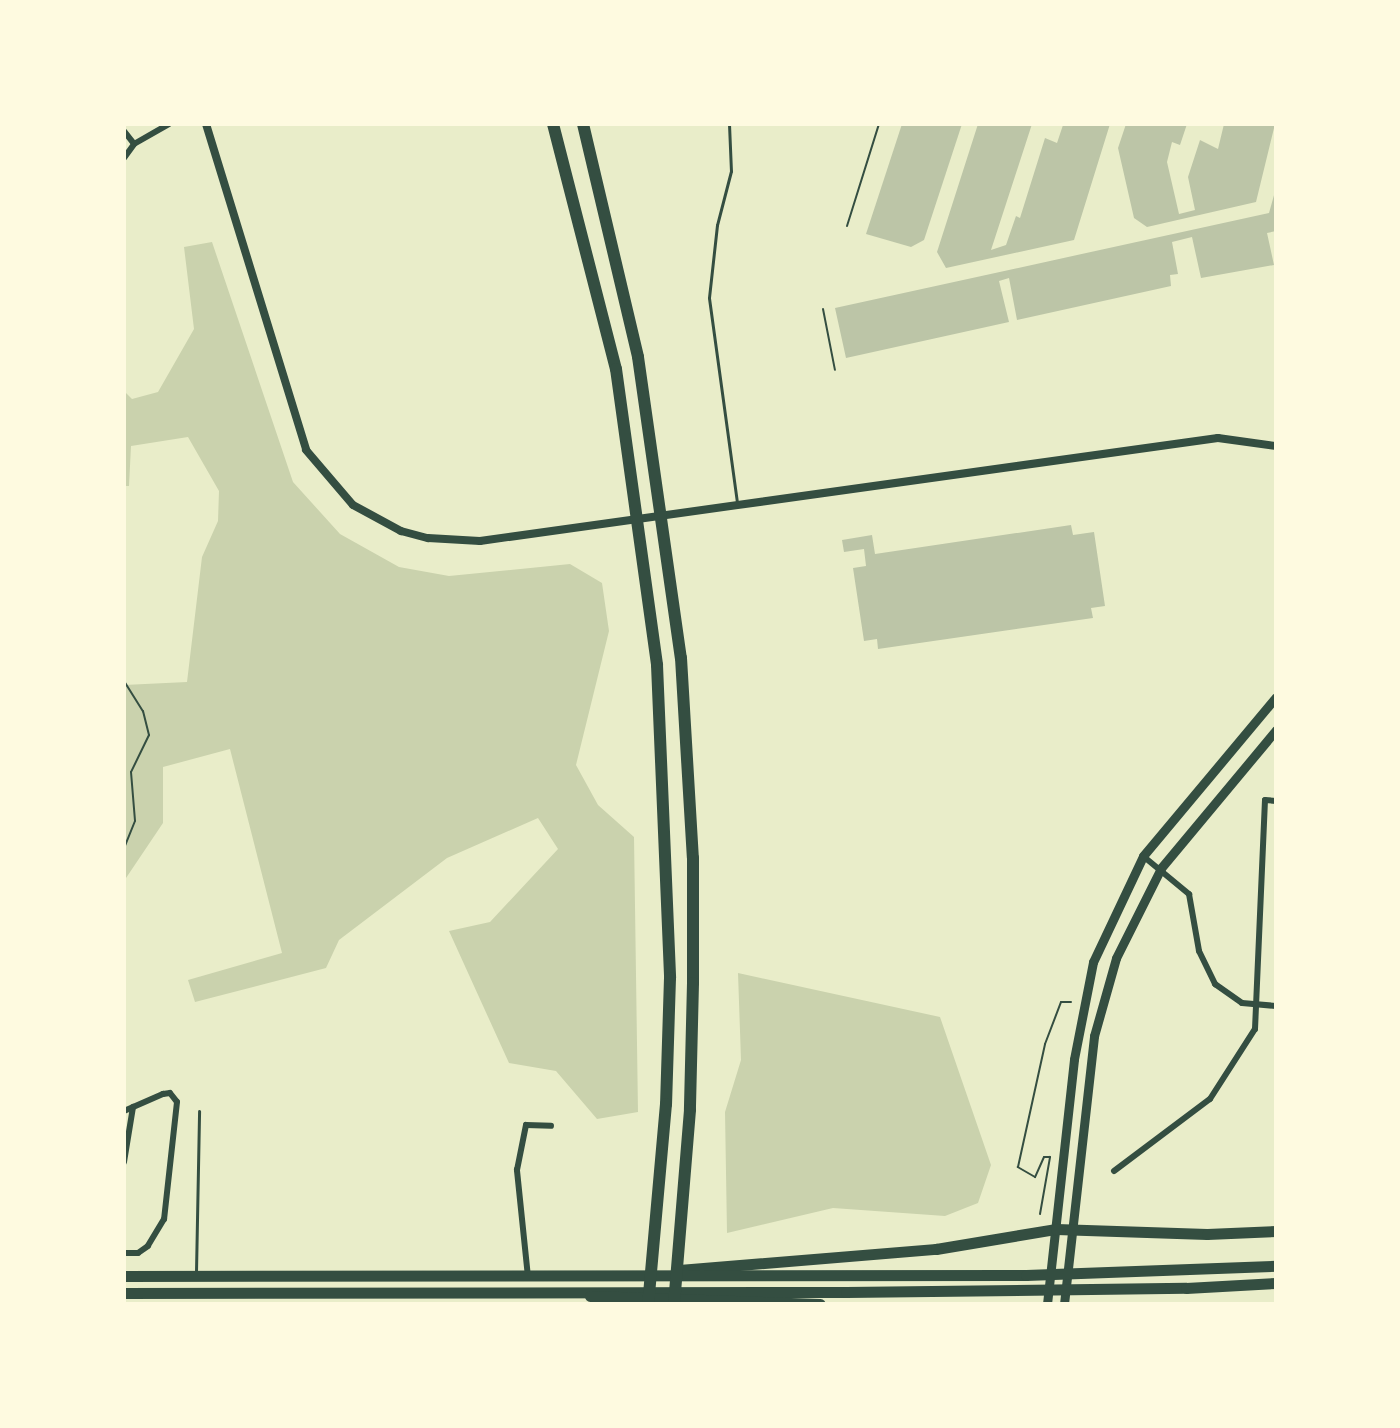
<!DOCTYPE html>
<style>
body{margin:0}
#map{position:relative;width:1400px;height:1428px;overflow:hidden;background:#e9edc9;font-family:"Titillium Web",sans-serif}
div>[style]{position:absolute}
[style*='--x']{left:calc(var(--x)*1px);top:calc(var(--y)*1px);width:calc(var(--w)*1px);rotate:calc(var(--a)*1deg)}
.green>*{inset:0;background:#cad2ad}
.building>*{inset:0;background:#bcc5a7}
.path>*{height:2px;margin:-1px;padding:0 1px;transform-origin:1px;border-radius:1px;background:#344e41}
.service>*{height:3px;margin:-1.5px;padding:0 1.5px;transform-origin:1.5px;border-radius:1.5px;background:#344e41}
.minor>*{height:6px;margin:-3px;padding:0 3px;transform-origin:3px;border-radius:3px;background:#344e41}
.tertiary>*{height:8px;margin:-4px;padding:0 4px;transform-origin:4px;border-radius:4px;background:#344e41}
.secondary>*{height:9px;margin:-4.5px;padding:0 4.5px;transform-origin:4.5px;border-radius:4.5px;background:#344e41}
.trunk>*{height:11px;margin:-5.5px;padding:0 5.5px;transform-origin:5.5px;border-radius:5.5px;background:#344e41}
.motorway>*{height:12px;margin:-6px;padding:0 6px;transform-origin:6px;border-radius:6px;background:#344e41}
span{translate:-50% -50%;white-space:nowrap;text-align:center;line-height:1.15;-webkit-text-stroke:7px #fefae0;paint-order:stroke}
.frame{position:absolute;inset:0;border:126px solid #fefae0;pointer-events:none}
</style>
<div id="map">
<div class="green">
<div style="clip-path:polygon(212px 242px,293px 482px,340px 534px,399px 567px,449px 576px,570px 564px,602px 583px,609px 631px,576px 765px,598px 805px,634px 837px,638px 1112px,597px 1119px,556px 1071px,509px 1063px,449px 931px,490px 922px,558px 849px,538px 818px,447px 858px,339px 940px,326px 968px,195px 1002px,188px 980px,282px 953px,230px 749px,163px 767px,163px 823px,124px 881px,124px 685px,187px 682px,202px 557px,218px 521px,219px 491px,188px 437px,131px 446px,129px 486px,124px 486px,124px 391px,132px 399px,158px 392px,194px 329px,184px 247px)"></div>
<div style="clip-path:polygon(738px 973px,940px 1017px,991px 1165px,978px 1203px,945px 1216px,833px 1208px,727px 1233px,725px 1112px,741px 1060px)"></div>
</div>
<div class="building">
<div style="clip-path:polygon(902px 124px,962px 124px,924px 240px,911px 247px,866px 234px)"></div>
<div style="clip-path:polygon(978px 124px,1032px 124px,991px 250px,1006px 245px,1016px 216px,1020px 218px,1045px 138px,1057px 143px,1063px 125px,1110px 124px,1074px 240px,946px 268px,937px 252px)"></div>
<div style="clip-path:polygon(1126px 124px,1187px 124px,1180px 145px,1172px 142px,1167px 162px,1179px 214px,1195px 210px,1188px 177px,1200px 140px,1218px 149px,1224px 124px,1275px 124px,1256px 202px,1147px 227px,1134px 218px,1118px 148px)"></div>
<div style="clip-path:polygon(1276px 188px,1276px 231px,1267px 233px,1274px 265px,1201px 278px,1192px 237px,1172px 242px,1178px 274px,1170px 275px,1171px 286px,1017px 320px,1009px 278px,999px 281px,1009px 322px,846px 358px,835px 308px,1269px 213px)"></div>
<div style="clip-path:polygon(1071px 525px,1073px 535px,1094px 532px,1105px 606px,1091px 608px,1093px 618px,878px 649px,877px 639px,864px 641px,853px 568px,866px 566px,864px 549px,844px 552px,842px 540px,872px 535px,875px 554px)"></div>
</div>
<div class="path">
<div style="--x:847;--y:226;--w:107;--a:-72.6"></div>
<div style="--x:823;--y:309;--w:62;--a:78.9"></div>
<div style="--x:124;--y:681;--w:36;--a:58"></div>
<div style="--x:143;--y:711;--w:25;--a:76"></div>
<div style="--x:149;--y:735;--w:41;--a:115.9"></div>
<div style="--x:131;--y:772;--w:49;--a:85.3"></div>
<div style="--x:135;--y:821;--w:29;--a:112"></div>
<div style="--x:1040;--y:1214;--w:58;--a:-80"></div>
<div style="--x:1050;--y:1157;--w:6;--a:180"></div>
<div style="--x:1044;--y:1157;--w:22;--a:114"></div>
<div style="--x:1035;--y:1177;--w:20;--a:-150"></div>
<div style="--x:1018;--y:1167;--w:126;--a:-77.6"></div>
<div style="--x:1045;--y:1044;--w:45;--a:-69.1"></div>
<div style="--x:1061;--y:1002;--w:10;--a:0"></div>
</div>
<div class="service">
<div style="--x:729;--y:124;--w:47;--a:87.6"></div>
<div style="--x:731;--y:171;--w:56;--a:104.5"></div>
<div style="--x:717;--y:225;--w:73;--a:96.3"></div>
<div style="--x:709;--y:298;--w:206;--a:82.2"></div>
<div style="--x:196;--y:1272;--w:161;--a:-88.9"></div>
</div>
<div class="minor">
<div style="--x:124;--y:131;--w:16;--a:52"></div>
<div style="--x:124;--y:158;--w:17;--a:-54"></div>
<div style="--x:134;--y:144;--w:40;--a:-29.7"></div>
<div style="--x:1143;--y:856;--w:60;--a:39.6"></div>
<div style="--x:1189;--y:894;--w:58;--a:80"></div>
<div style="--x:1199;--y:951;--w:37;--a:64"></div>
<div style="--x:1215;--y:984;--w:33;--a:35"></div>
<div style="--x:1242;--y:1003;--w:34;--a:5"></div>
<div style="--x:124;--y:1111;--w:43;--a:-23.6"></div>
<div style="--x:163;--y:1094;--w:7;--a:-8"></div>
<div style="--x:170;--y:1093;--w:11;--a:52"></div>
<div style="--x:177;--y:1102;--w:118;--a:96.3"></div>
<div style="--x:164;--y:1219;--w:31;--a:121"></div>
<div style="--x:148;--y:1246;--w:12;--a:145"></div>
<div style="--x:138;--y:1253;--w:14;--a:180"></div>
<div style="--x:124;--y:1162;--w:56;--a:-80.7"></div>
<div style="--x:1114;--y:1171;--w:120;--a:-36.9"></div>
<div style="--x:1210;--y:1099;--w:83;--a:-57.3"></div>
<div style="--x:1255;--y:1029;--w:229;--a:-87.5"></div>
<div style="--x:1265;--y:800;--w:11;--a:5"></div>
<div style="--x:528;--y:1277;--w:108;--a:-95.9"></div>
<div style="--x:517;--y:1170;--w:46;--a:-78.7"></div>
<div style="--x:526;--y:1125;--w:25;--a:2"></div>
</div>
<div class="tertiary">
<div style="--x:206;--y:124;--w:341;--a:72.9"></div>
<div style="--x:306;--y:450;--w:72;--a:49.5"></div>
<div style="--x:353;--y:505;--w:55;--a:28.4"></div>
<div style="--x:401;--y:531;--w:28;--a:15"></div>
<div style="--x:428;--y:538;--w:52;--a:3.3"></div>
<div style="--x:480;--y:541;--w:745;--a:-7.95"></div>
<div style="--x:1218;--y:438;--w:59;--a:7.9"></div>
</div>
<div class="secondary">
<div style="--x:1047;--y:1304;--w:246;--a:-83.7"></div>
<div style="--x:1074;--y:1059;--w:99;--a:-78.9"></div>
<div style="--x:1093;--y:962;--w:117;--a:-64.7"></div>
<div style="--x:1143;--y:856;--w:207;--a:-50.1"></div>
<div style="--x:1064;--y:1304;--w:270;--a:-83.6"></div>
<div style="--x:1094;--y:1036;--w:81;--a:-74.2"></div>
<div style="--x:1116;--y:958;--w:101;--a:-63.4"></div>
<div style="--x:1161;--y:868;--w:180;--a:-50.2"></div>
</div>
<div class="trunk">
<div style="--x:679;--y:1270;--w:258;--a:-4.7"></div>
<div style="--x:936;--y:1249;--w:122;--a:-9.5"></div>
<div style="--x:1056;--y:1229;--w:151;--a:1.9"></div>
<div style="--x:1207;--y:1234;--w:69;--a:-2.5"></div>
<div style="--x:124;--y:1276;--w:902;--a:-0.06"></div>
<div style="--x:1026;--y:1275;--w:250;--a:-2.1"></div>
<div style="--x:124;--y:1293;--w:722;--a:-0.08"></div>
<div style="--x:846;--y:1292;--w:340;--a:-0.7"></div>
<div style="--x:1186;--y:1288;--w:90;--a:-3.2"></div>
<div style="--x:590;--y:1296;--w:230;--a:2"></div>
</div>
<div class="motorway">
<div style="--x:553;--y:124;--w:253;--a:75.6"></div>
<div style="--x:616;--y:369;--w:299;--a:82.1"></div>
<div style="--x:657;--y:665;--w:313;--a:87.6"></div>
<div style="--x:670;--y:978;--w:126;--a:91.8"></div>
<div style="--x:666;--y:1104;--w:201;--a:95.1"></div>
<div style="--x:583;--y:124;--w:239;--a:76.7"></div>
<div style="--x:638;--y:357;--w:304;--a:81.9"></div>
<div style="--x:681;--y:658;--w:200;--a:86.6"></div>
<div style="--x:693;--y:858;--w:125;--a:90"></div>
<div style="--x:693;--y:983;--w:127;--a:91.4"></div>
<div style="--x:690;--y:1110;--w:195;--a:94.7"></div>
</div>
<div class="frame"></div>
</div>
